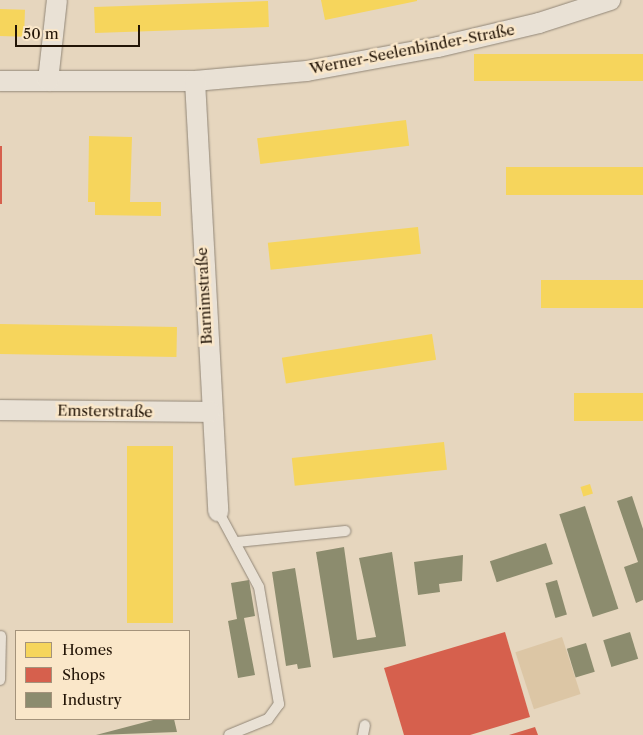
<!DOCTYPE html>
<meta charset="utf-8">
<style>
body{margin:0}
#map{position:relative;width:643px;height:735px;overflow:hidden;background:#e6d6be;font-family:"Libre Caslon Text",serif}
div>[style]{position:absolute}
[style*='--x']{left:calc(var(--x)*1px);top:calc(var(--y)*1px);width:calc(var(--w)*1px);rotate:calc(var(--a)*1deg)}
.green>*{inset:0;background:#dcc6a5;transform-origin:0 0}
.homes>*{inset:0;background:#f6d55c;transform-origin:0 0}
.shops>*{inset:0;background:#d6604d;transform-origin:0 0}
.industry>*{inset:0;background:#8c8c6e;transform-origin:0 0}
.roads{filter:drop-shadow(0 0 1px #918677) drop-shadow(0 0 1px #918677)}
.service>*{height:10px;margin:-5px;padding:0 5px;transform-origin:5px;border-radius:5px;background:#e9e1d5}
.minor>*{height:20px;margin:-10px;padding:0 10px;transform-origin:10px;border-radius:10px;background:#e9e1d5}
span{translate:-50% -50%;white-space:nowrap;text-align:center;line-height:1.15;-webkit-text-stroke:5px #fae7c9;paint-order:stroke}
.street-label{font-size:15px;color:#221406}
.legend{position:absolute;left:15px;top:630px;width:175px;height:90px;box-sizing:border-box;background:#fae7c9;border:1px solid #a4937b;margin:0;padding:6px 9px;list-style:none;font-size:15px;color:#221406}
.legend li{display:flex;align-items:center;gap:10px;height:25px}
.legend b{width:25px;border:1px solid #a4937b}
.scale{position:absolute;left:15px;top:25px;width:125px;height:22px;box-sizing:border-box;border:2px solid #221406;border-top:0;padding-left:6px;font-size:15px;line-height:18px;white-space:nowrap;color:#221406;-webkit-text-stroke:4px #fae7c9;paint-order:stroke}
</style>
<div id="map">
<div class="green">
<div style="left:562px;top:637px;width:60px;height:49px;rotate:72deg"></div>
</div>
<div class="homes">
<div style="clip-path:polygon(321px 0,417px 0,417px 1px,325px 20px)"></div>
<div style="left:268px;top:1px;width:26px;height:174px;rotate:88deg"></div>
<div style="left:0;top:9px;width:25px;height:27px;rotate:2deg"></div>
<div style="left:643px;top:54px;width:27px;height:169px;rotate:90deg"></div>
<div style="left:406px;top:120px;width:26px;height:150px;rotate:83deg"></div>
<div style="clip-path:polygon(89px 136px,132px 137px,130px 202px,161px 202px,161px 216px,95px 215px,95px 202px,88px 202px)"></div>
<div style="left:643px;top:167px;width:28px;height:137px;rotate:90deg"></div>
<div style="left:418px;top:227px;width:27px;height:151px;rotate:84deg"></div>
<div style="left:643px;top:280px;width:28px;height:102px;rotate:90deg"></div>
<div style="left:0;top:324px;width:177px;height:30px;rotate:1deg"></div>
<div style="left:432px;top:334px;width:26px;height:152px;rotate:81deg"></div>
<div style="left:643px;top:393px;width:28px;height:69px;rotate:90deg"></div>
<div style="left:444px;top:442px;width:28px;height:153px;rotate:84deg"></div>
<div style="left:127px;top:446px;width:46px;height:177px"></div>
<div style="left:590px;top:484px;width:10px;height:10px;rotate:73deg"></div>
</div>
<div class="shops">
<div style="left:0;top:146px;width:2px;height:58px"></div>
<div style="clip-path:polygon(505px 632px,530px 717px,470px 735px,404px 735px,384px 668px)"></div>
<div style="clip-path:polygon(535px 727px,538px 735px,509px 735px)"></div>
</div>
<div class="industry">
<div style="clip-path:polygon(632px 496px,643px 529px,643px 600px,636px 603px,624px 567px,638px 562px,617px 501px)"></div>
<div style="left:585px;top:506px;width:108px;height:27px;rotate:72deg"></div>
<div style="left:546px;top:543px;width:22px;height:59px;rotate:72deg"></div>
<div style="clip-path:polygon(344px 547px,357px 640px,376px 637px,359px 558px,392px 552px,406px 646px,333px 658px,316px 552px)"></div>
<div style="clip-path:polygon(463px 555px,462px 581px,439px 584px,440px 592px,418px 595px,414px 562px)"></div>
<div style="clip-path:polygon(295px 568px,311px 667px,298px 669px,297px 664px,286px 666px,272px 572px)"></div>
<div style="clip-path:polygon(249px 580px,255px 616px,244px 618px,255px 675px,238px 678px,228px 621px,237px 619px,231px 583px)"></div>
<div style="left:557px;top:580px;width:36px;height:12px;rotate:74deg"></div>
<div style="left:630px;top:632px;width:28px;height:28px;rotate:73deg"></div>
<div style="left:586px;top:643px;width:30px;height:20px;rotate:73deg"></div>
<div style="clip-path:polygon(157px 719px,174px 719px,177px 732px,96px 735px)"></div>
</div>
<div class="roads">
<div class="service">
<div style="--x:218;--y:511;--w:86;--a:61.7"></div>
<div style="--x:259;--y:587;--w:119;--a:80.3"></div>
<div style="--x:279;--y:704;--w:19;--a:126"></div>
<div style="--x:268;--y:719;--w:42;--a:157.7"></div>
<div style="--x:237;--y:542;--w:109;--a:-5.8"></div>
<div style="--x:0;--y:680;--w:44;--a:-88.7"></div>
<div style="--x:363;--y:735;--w:10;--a:-79"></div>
</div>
<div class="minor">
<div style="--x:0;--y:81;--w:195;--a:0"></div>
<div style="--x:195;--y:81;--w:112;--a:-5.1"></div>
<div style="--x:307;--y:71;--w:133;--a:-10.4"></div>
<div style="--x:438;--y:47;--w:104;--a:-13.4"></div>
<div style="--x:539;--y:23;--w:75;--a:-17.9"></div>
<div style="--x:48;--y:81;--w:81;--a:-83.7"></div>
<div style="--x:195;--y:81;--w:431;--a:86.9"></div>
<div style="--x:0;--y:410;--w:210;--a:0.5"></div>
</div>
</div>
<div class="street-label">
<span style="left:412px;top:49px;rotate:-11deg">Werner-Seelenbinder-Straße</span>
<span style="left:204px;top:296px;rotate:-93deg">Barnimstraße</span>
<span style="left:105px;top:411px;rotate:1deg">Emsterstraße</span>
</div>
<ul class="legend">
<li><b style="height:14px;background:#f6d55c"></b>Homes</li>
<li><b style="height:14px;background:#d6604d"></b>Shops</li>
<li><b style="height:14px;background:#8c8c6e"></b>Industry</li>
</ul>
<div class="scale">50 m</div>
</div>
